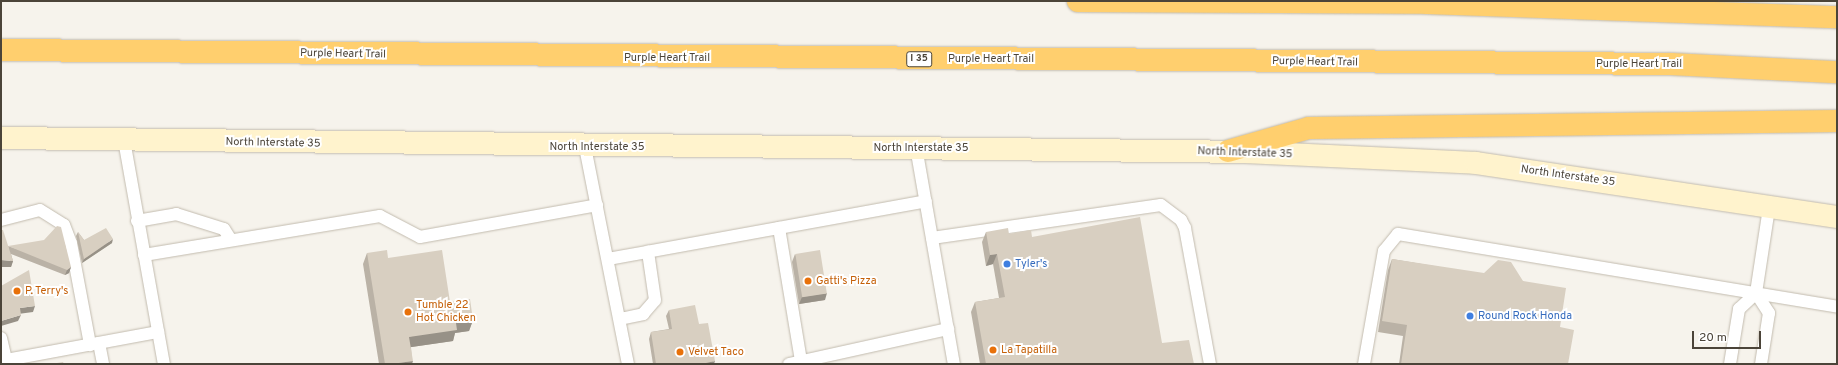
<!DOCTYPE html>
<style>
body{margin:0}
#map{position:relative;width:1838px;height:365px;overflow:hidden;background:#f6f3ec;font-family:Overpass,sans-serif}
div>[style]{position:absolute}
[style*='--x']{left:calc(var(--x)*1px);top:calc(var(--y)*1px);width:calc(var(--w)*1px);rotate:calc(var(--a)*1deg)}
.roads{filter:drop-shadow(0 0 1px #c2bbae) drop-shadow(0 0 1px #c2bbae)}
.service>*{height:12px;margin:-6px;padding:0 6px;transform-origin:6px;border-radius:6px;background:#fff}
.secondary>*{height:22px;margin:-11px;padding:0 11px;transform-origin:11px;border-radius:11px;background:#fff3cd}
.motorway>*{height:22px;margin:-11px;padding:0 11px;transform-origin:11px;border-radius:11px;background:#ffcf6e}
.wall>*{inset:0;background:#bab2a6}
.shaded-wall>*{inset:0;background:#979187}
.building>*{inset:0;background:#d8cfc1;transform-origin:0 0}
.dots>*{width:11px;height:11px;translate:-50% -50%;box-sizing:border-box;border:2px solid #fff;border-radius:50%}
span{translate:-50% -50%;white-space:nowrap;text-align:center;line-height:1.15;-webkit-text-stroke:4px #fff;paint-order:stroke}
.shield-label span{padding:1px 3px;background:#fff;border:1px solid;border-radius:3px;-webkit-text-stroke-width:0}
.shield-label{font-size:10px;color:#4b4439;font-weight:700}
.street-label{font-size:11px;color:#4b4439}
.shop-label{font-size:11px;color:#366cbe}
.left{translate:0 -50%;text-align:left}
.food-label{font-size:11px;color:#c56008}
.frame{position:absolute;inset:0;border:2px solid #4b4439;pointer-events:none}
.scale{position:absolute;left:1692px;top:331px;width:69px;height:18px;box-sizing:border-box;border:2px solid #4b4439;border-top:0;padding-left:5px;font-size:12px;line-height:14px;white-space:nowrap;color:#4b4439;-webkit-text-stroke:3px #fff;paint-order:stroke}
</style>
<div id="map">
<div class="roads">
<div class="service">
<div style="--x:124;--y:140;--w:228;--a:79.9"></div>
<div style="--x:585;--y:147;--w:221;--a:78.8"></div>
<div style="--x:916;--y:147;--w:220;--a:80.1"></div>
<div style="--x:1;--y:220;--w:40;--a:-14.4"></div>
<div style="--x:40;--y:210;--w:28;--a:32"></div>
<div style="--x:64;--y:225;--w:19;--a:69"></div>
<div style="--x:71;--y:243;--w:104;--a:79.4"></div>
<div style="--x:137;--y:221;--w:40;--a:-10"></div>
<div style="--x:176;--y:214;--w:50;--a:17.4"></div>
<div style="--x:224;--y:229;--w:13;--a:58"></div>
<div style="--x:779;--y:228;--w:135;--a:80.6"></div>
<div style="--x:932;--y:238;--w:231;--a:-8.2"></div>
<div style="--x:1161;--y:205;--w:25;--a:37"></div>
<div style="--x:1181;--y:220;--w:9;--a:63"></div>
<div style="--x:1185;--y:228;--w:138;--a:79.6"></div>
<div style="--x:144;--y:255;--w:239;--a:-9.4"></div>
<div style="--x:380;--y:216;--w:45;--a:27.7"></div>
<div style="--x:420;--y:237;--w:180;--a:-10.2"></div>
<div style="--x:608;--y:259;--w:323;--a:-10.3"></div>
<div style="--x:1756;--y:293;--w:24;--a:57"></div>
<div style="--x:1769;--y:313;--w:52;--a:98.9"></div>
<div style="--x:620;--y:319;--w:24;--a:-12"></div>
<div style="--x:643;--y:314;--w:18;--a:-49"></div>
<div style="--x:655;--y:300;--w:49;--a:-98.3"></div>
<div style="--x:1;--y:338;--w:23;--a:77"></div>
<div style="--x:99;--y:343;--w:21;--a:79"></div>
<div style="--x:1;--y:361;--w:160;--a:-10.5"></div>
<div style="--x:789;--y:364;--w:163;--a:-12.4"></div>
<div style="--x:1364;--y:364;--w:115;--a:-80"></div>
<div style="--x:1384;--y:251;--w:22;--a:-51"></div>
<div style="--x:1398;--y:234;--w:445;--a:9.4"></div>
<div style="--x:1730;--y:364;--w:56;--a:-80.7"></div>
<div style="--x:1739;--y:309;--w:23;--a:-43"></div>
<div style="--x:1756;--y:293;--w:86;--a:-81.3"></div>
</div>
<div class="secondary">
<div style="--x:1;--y:138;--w:1244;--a:0.64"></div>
<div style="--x:1245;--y:152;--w:231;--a:2.7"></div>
<div style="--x:1476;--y:163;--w:365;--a:8.5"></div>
</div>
<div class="motorway">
<div style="--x:1078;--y:1;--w:349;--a:0.3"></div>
<div style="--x:1427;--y:3;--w:410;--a:2"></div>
<div style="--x:1;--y:50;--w:1670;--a:0.48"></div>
<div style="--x:1671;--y:64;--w:166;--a:2.8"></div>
<div style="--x:1228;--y:151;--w:84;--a:-15.9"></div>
<div style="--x:1309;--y:128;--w:528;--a:-0.76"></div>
</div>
</div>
<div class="wall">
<div style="clip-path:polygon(78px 232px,84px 240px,112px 243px,82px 263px,76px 236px)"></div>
<div style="clip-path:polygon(986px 232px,1009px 234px,1032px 237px,1162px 343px,1194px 364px,980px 364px,971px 312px,975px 302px,999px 298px,993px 264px,986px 266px,982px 242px)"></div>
<div style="clip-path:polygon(8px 246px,71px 267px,69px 273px,65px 275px,11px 254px,13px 261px,11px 267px)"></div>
<div style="clip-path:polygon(367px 253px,388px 258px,450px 302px,473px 320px,469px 331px,455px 333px,453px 341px,411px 347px,412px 364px,379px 364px,363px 264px)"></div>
<div style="clip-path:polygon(795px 254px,825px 300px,799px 304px,792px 262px)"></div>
<div style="clip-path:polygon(1392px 259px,1523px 281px,1560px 327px,1568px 364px,1399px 364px,1403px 336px,1378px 332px,1388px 270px)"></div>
<div style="clip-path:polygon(669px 310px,699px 324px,714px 364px,653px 364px,649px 339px,651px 332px,669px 329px,666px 316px)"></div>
</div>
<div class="shaded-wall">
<div style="clip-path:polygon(113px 239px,112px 243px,82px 263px,84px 259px)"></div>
<div style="clip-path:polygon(997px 254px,993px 264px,986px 266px,990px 255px)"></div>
<div style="clip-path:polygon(1px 260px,13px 261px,11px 267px,1px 267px)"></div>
<div style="clip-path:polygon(71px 267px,69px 273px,65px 275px,67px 270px)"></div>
<div style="clip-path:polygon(827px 293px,825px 300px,799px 304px,802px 297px)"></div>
<div style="clip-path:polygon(35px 306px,33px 312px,18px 314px,20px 308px)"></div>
<div style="clip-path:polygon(21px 315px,18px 321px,1px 326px,1px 321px)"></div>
<div style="clip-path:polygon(473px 320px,469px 331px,455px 333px,453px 341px,405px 348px,409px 337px,456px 323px)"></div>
<div style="clip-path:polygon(413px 361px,412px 364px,391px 364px)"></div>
<div style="clip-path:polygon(715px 361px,714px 364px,701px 364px)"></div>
</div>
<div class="building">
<div style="clip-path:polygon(1140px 217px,1162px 343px,1189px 340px,1194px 364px,986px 364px,975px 302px,1005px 297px,997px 254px,990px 255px,986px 232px,1008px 228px,1009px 234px,1031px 230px,1032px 237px)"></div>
<div style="clip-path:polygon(57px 226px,61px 227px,71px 267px,67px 270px,8px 246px,44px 240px)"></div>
<div style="clip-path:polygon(106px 228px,113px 239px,84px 259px,78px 232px,84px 240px)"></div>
<div style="clip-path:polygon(1px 230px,3px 230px,13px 261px,1px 260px)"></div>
<div style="clip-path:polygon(387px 250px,388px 258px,442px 250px,450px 302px,470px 299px,473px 320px,456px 323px,457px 330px,409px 337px,413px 361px,391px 364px,385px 364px,367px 253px)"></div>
<div style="left:820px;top:250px;width:44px;height:25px;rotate:81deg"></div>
<div style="clip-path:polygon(1392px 259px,1484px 273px,1498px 260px,1511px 262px,1523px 281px,1566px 288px,1560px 327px,1574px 330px,1568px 364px,1401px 364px,1407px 325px,1382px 321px)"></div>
<div style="clip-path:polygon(29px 270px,35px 306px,20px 308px,21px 315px,1px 321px,1px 286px)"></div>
<div style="clip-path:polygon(695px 305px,699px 324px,708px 323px,715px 361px,701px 364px,656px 364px,651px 332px,672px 329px,669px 310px)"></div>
<div style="clip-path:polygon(63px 362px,64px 364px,51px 364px)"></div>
</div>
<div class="dots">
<div style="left:1007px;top:264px;background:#3f7fe0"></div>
<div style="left:808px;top:281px;background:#e8710a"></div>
<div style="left:17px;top:291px;background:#e8710a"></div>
<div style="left:408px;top:312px;background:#e8710a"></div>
<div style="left:1470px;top:316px;background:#3f7fe0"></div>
<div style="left:993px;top:350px;background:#e8710a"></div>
<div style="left:680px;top:352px;background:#e8710a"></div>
</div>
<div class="shield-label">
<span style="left:919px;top:59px">I 35</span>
</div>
<div class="street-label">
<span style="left:343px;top:54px;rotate:1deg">Purple Heart Trail</span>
<span style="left:667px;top:58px">Purple Heart Trail</span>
<span style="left:991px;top:59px">Purple Heart Trail</span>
<span style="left:1315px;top:62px;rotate:1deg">Purple Heart Trail</span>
<span style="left:1639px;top:64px">Purple Heart Trail</span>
<span style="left:273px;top:143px;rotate:1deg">North Interstate 35</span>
<span style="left:597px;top:147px">North Interstate 35</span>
<span style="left:921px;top:148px">North Interstate 35</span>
<span style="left:1245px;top:153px;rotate:2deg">North Interstate 35</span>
<span style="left:1568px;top:176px;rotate:8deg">North Interstate 35</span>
</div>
<div class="shop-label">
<span class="left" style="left:1015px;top:264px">Tyler's</span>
<span class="left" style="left:1478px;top:316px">Round Rock Honda</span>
</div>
<div class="food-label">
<span class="left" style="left:816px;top:281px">Gatti's Pizza</span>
<span class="left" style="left:25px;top:291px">P. Terry's</span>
<span class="left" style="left:416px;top:312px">Tumble 22<br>Hot Chicken</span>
<span class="left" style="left:1001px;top:350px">La Tapatilla</span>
<span class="left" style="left:688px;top:352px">Velvet Taco</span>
</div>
<div class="frame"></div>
<div class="scale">20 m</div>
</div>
